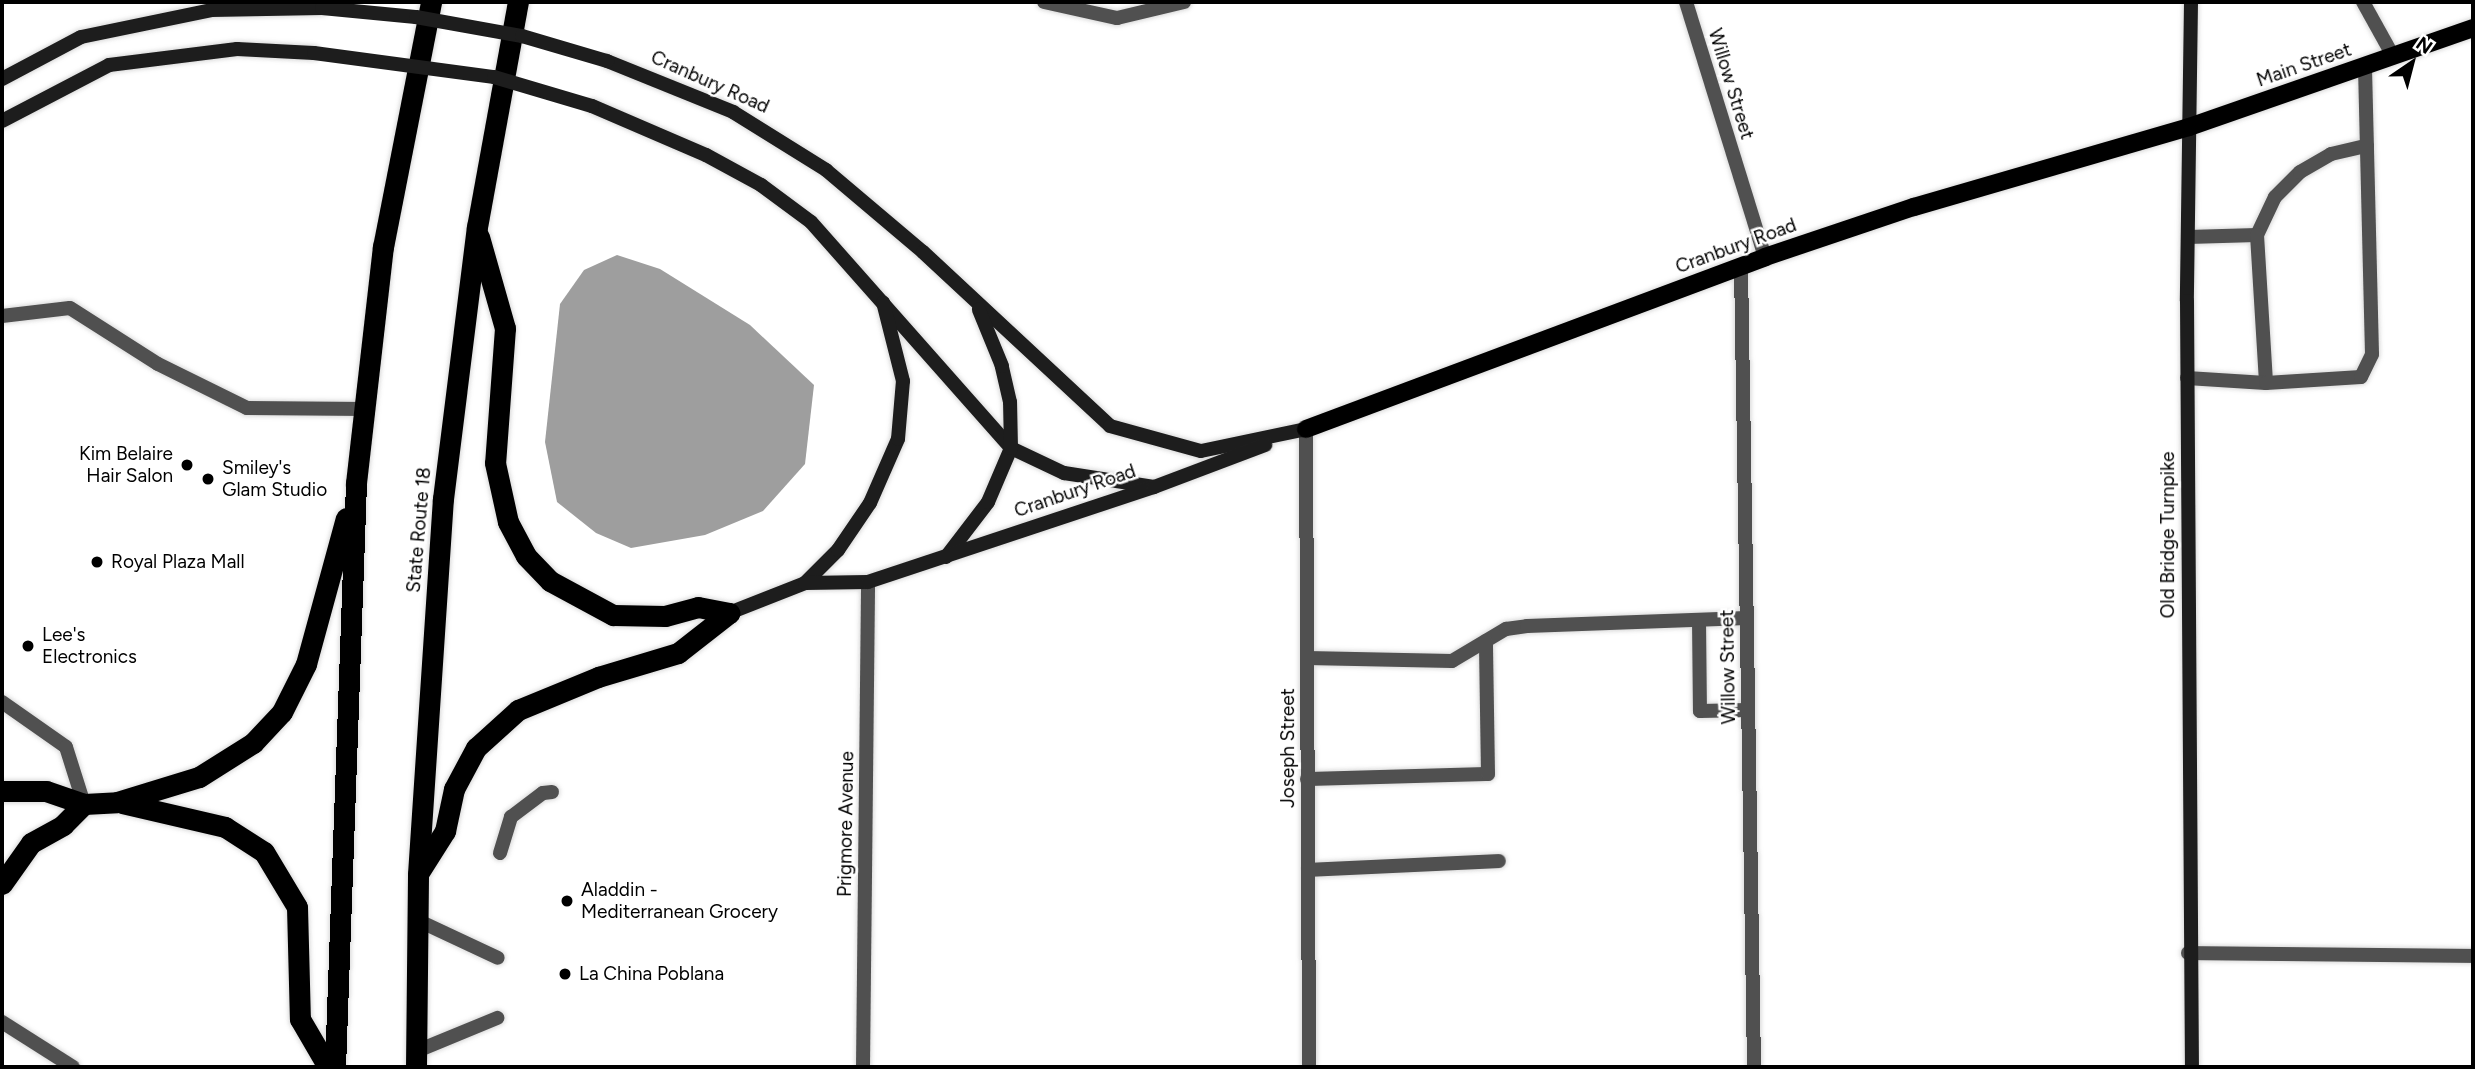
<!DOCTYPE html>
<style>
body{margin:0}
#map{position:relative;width:2475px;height:1069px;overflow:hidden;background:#fff;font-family:Figtree,sans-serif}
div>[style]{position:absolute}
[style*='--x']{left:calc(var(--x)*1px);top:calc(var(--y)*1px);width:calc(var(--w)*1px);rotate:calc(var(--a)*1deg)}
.water>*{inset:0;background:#9e9e9e}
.roads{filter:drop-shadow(0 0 2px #dbdbdb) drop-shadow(0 0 2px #dbdbdb)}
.lane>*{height:14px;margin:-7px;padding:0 7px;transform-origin:7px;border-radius:7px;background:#505050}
.street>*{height:14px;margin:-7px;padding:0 7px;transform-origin:7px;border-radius:7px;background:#505050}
.secondary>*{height:14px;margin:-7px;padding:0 7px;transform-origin:7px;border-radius:7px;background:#1d1d1d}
.primary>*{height:18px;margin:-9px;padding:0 9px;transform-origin:9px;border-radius:9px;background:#000}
.highway>*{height:21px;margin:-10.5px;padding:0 10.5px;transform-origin:10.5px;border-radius:10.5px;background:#000}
.secondary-bridge>*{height:14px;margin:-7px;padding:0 7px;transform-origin:7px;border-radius:7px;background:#1d1d1d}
.dots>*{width:19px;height:19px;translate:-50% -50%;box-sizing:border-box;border:4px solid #fff;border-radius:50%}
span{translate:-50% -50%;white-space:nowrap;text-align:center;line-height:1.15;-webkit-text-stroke:5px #fff;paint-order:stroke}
.street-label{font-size:19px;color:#000}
.poi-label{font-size:19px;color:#000}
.right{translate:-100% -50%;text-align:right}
.left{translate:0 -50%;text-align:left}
.frame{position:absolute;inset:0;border:4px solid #000;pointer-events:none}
.north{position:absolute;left:2377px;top:28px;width:70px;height:70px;-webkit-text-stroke:5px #fff;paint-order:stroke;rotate:35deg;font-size:19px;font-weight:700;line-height:28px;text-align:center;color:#000}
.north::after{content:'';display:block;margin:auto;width:24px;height:32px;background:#000;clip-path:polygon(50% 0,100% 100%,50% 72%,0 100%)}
</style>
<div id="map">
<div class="water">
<div style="clip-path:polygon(617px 255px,660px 269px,750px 325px,814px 385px,805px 464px,763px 511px,705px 535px,631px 548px,596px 533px,557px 502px,545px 442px,560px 304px,584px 270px)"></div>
</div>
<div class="roads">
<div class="lane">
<div style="--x:2363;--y:2;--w:62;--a:60.9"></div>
<div style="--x:2257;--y:235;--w:42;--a:-64.7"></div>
<div style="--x:2275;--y:197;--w:35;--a:-45"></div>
<div style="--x:2300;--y:172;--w:36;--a:-30"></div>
<div style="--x:2331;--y:154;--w:37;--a:-13"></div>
<div style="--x:2188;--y:237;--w:69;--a:-1.7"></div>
<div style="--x:2257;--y:235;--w:148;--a:86.5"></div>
<div style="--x:2;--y:316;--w:68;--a:-6.7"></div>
<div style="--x:70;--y:308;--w:104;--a:32.5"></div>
<div style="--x:158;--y:364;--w:99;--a:26.3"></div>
<div style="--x:247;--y:408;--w:120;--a:0.5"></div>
<div style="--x:2187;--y:378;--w:79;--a:3.6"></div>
<div style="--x:2266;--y:383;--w:95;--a:-3.6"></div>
<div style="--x:2361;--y:377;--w:25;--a:-64"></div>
<div style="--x:2372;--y:354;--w:288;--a:-91.4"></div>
<div style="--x:1699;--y:620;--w:91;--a:89.4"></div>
<div style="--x:1700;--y:711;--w:48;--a:-1.2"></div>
<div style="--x:1307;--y:658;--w:145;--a:1.2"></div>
<div style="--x:1452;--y:661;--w:63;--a:-30.7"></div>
<div style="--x:1506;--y:629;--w:21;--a:-8"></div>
<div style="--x:1527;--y:626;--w:220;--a:-2.1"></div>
<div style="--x:2;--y:702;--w:78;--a:35.1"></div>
<div style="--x:66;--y:747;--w:60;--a:72.5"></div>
<div style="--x:1307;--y:779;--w:181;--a:-1.6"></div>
<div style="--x:1488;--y:774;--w:133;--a:-90.9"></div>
<div style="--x:500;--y:853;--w:38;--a:-73"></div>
<div style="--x:511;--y:817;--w:40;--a:-37"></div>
<div style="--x:543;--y:793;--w:9;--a:-6"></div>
<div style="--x:1308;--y:870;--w:191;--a:-2.7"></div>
<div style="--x:417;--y:920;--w:89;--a:25.1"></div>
<div style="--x:2188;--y:953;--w:285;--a:0.6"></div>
<div style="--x:2;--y:1022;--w:84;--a:32.4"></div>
<div style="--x:417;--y:1051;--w:87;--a:-22.4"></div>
</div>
<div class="street">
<div style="--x:1044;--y:2;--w:75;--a:12.4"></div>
<div style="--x:1117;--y:18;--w:69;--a:-13.4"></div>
<div style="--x:1686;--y:2;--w:267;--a:72.8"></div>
<div style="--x:1741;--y:266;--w:801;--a:89.07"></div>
<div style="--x:1306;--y:429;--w:638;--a:89.73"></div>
<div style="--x:863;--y:1067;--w:485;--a:-89.4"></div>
</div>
<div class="secondary">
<div style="--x:2191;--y:2;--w:299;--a:90.8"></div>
<div style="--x:2187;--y:301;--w:766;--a:89.63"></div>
<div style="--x:607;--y:61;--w:136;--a:22"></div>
<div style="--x:733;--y:112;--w:110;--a:31.9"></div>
<div style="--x:826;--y:170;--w:127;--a:40.2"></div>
<div style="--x:923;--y:252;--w:255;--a:42.9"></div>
<div style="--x:1110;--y:426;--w:94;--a:15.4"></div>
<div style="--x:1201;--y:451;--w:107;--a:-11.8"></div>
<div style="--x:2;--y:79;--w:89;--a:-28"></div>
<div style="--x:81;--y:37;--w:133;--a:-11.7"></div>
<div style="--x:211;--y:10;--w:111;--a:-1"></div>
<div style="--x:592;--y:106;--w:124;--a:23.3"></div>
<div style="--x:706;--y:155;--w:63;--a:28.6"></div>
<div style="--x:761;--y:185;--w:62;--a:36.5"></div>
<div style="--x:811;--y:222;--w:302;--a:48.5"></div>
<div style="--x:1011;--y:448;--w:59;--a:25.3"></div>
<div style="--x:1064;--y:473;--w:91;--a:8.8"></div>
<div style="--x:2;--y:121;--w:121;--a:-27.6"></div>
<div style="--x:109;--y:65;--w:129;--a:-7.1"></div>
<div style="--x:237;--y:49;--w:77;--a:3"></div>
<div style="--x:946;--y:557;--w:69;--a:-52.6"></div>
<div style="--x:988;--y:502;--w:59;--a:-66.9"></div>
<div style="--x:1011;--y:448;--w:46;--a:-91.2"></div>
<div style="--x:1010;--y:402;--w:37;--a:-103"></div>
<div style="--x:1002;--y:366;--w:61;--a:-112.3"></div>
<div style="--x:805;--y:583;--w:47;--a:-45"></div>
<div style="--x:838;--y:550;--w:57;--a:-55.8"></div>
<div style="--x:870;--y:503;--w:70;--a:-66.4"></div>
<div style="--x:898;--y:439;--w:58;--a:-85.1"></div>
<div style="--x:903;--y:381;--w:81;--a:-104.2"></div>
<div style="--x:729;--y:613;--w:82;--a:-21.5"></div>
<div style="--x:805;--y:583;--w:63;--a:-0.9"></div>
<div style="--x:868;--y:582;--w:301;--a:-18.4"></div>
<div style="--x:1154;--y:487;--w:119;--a:-20.7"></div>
</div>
<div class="primary">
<div style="--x:1306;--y:429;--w:490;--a:-20.5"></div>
<div style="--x:1765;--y:257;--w:157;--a:-18.6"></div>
<div style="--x:1914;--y:207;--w:286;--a:-16.2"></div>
<div style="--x:2189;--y:127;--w:301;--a:-19.2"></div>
</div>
<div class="highway">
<div style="--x:479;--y:237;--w:95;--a:74.1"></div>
<div style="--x:505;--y:328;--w:135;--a:94.2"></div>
<div style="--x:495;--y:463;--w:60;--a:77.6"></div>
<div style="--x:508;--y:522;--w:38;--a:62"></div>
<div style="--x:526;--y:556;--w:35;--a:46"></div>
<div style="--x:550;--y:581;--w:72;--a:28.4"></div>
<div style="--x:613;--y:615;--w:52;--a:1.1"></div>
<div style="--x:665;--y:616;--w:34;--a:-15"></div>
<div style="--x:698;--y:607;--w:32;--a:11"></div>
<div style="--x:2;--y:791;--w:44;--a:0"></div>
<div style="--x:46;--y:791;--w:40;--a:18.9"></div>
<div style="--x:84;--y:804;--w:33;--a:-3"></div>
<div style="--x:117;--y:802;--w:86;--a:-17"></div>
<div style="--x:199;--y:777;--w:64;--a:-32.2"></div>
<div style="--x:253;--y:743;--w:42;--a:-46.9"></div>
<div style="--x:282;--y:712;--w:54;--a:-63.4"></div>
<div style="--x:306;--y:664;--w:151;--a:-74.7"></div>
<div style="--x:122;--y:803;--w:106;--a:13.1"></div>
<div style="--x:225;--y:827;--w:46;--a:32.7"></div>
<div style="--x:264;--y:852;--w:64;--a:59"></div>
<div style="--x:297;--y:907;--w:112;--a:88.5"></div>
<div style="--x:300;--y:1019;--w:56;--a:59.7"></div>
<div style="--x:419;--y:872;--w:49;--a:-57.6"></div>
<div style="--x:445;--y:831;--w:43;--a:-77.9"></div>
<div style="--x:454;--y:789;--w:47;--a:-61.8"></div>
<div style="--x:476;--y:748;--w:57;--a:-42.1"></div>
<div style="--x:518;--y:710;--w:87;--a:-22.4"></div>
<div style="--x:598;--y:677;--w:84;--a:-16.7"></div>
<div style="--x:678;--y:653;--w:65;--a:-38.1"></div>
<div style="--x:2;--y:884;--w:50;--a:-54.7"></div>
<div style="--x:31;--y:843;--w:37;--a:-29"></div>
<div style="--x:63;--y:825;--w:30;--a:-45"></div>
<div style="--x:335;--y:1067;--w:584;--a:-87.94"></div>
<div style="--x:356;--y:483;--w:238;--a:-83.5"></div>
<div style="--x:383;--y:247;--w:250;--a:-78.9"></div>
<div style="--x:416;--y:1067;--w:193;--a:-89.4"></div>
<div style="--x:418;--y:874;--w:376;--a:-86.2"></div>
<div style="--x:443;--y:499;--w:274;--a:-82.9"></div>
<div style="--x:477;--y:227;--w:229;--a:-79.7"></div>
</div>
</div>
<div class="secondary-bridge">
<div style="--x:322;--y:8;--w:94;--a:5.5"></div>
<div style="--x:416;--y:17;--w:108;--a:10.2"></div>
<div style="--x:522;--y:36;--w:89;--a:16.4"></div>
<div style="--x:314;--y:53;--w:182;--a:7.6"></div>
<div style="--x:494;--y:77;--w:102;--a:16.5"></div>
</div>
<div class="dots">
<div style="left:187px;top:465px;background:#000"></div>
<div style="left:208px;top:479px;background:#000"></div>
<div style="left:97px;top:562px;background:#000"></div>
<div style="left:28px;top:646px;background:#000"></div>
<div style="left:567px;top:901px;background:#000"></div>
<div style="left:565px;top:974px;background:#000"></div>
</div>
<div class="street-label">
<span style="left:2304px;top:65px;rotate:-19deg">Main Street</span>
<span style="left:710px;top:82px;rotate:24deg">Cranbury Road</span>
<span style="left:1731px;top:84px;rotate:73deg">Willow Street</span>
<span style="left:1736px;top:246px;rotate:-20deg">Cranbury Road</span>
<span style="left:1075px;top:491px;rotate:-19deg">Cranbury Road</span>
<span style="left:419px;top:530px;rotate:-85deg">State Route 18</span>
<span style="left:2168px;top:535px;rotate:-90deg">Old Bridge Turnpike</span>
<span style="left:1728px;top:667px;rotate:-91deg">Willow Street</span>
<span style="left:1288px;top:748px;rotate:-90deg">Joseph Street</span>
<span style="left:846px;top:824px;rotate:-89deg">Prigmore Avenue</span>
</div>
<div class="poi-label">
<span class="right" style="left:173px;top:465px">Kim Belaire<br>Hair Salon</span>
<span class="left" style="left:222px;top:479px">Smiley's<br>Glam Studio</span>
<span class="left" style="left:111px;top:562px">Royal Plaza Mall</span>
<span class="left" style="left:42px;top:646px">Lee's<br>Electronics</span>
<span class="left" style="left:581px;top:901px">Aladdin -<br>Mediterranean Grocery</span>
<span class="left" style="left:579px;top:974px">La China Poblana</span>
</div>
<div class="frame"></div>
<div class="north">N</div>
</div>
